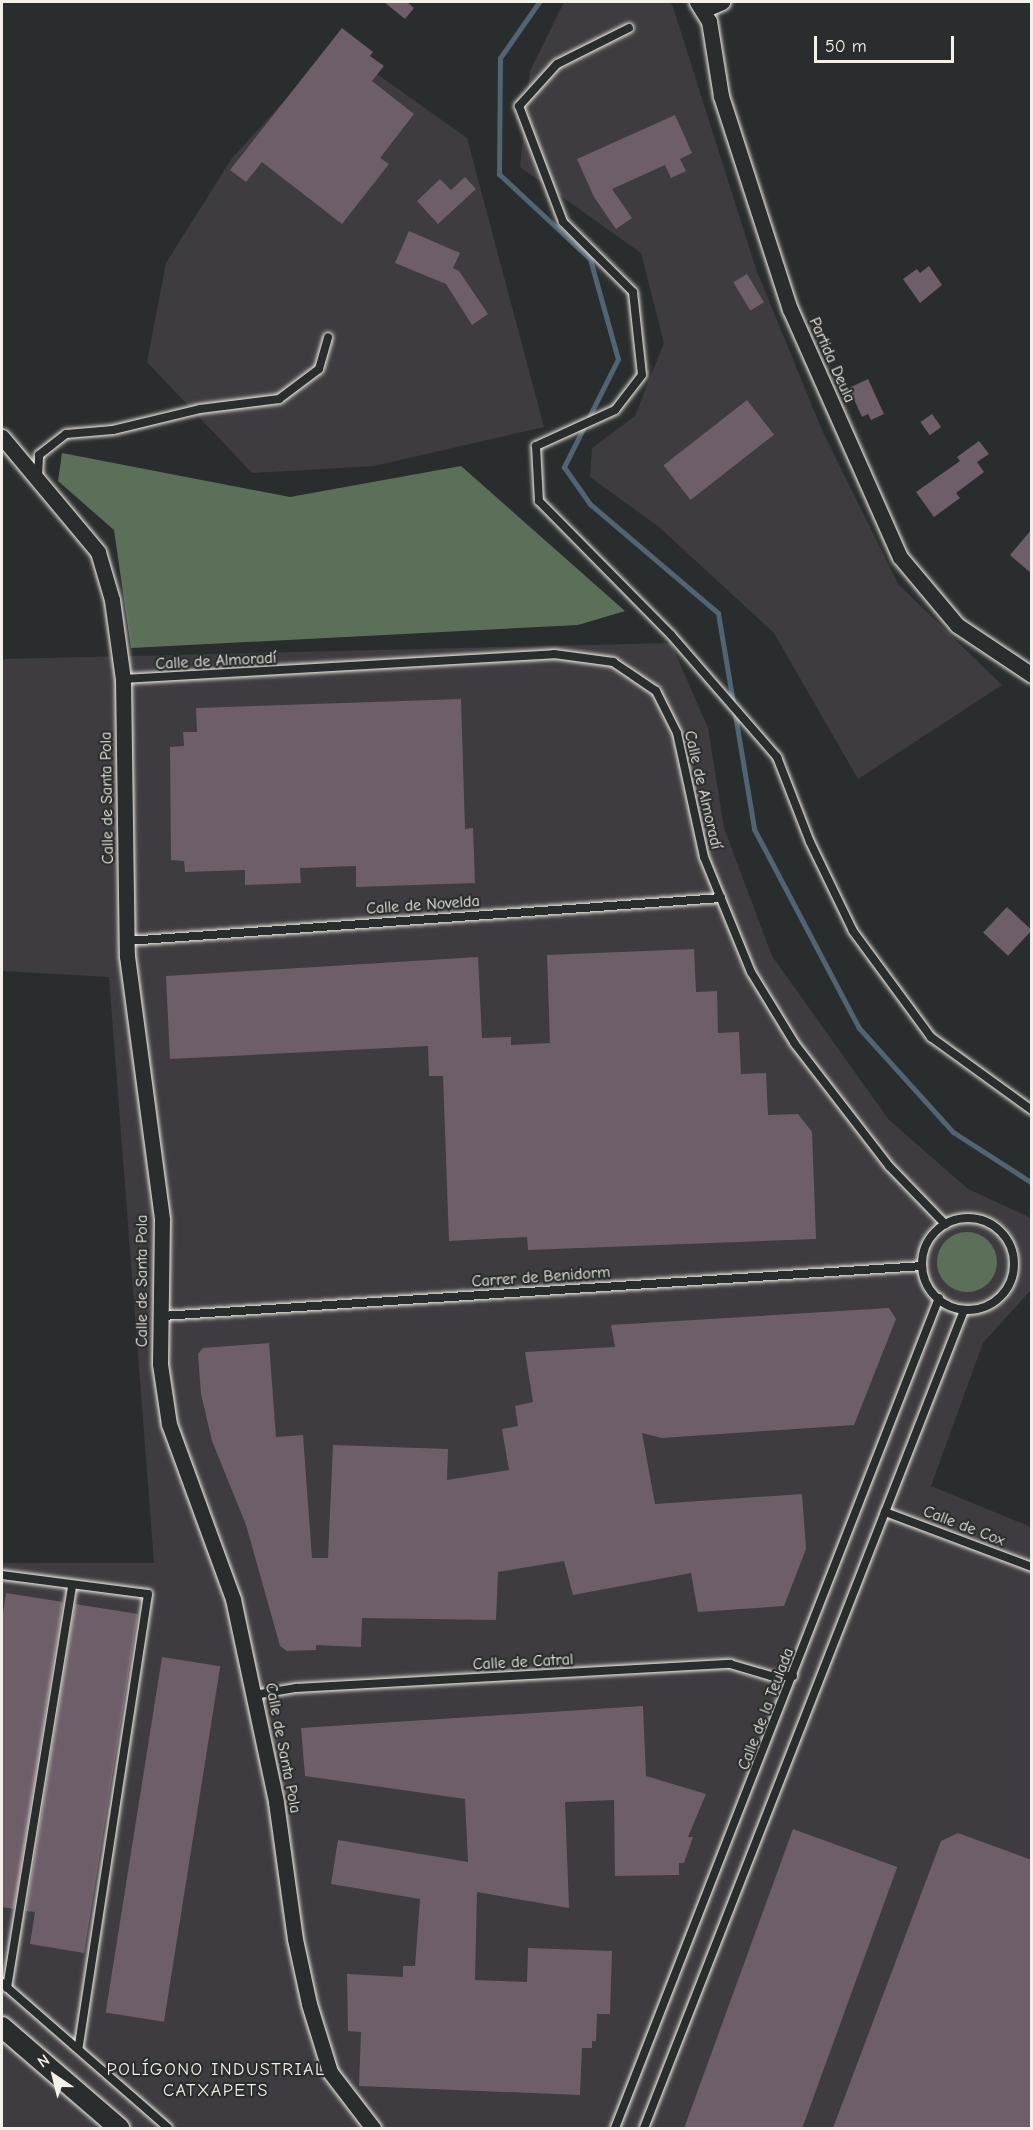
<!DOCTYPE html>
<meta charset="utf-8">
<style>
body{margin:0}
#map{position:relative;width:1033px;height:2130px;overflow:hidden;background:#2a2d2e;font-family:"Comic Neue",sans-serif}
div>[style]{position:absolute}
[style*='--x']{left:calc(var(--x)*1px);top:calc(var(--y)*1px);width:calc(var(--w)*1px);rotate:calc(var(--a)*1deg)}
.built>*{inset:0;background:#3e3c40}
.green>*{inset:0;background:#5c6f59}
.round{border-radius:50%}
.stream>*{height:5px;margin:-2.5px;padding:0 2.5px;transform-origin:2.5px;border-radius:2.5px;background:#516474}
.building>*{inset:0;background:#6d5e69;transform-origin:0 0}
.roads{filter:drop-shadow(0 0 2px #f4f1e8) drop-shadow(0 0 2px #f4f1e8)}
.service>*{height:8px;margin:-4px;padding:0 4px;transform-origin:4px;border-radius:4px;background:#2a2d2e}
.service>.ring{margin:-4px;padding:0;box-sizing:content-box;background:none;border:8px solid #2a2d2e;border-radius:50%}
.minor>*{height:15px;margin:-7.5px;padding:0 7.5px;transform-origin:7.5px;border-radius:7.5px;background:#2a2d2e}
.tertiary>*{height:20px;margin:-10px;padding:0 10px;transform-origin:10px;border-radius:10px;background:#2a2d2e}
span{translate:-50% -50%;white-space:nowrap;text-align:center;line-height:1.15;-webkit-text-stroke:4.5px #2a2d2e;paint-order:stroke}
.street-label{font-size:16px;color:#f4f1e8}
.neighbourhood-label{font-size:18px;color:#f4f1e8;letter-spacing:1.5px}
.frame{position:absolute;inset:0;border:3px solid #f4f1e8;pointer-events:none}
.north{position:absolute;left:24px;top:2046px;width:60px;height:60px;-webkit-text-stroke:4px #2a2d2e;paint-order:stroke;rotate:325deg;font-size:16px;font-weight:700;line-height:24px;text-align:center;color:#f4f1e8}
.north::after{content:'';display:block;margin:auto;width:21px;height:27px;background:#f4f1e8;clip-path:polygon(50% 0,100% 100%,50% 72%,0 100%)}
.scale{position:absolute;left:814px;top:36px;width:140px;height:27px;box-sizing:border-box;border:3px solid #f4f1e8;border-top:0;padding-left:8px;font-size:18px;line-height:21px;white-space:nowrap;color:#f4f1e8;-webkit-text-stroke:4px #2a2d2e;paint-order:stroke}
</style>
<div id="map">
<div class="built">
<div style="clip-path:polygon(564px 2px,670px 2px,673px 7px,756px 269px,822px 430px,898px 584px,1002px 685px,858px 779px,774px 633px,659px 527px,590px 477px,592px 448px,635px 416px,664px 343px,641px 253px,520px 167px,530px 71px)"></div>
<div style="clip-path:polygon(336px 45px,467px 138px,544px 427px,374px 466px,252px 473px,147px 362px,166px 263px,232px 158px)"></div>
<div style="clip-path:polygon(671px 643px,708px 728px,724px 828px,772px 956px,889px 1120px,968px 1189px,1031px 1218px,1031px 1290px,983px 1343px,931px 1486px,1031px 1527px,1031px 2128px,2px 2128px,2px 1563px,154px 1563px,109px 977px,2px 971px,2px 659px)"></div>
</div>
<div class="green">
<div style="clip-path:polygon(62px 453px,290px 497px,461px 466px,625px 611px,578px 625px,131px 648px,114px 530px,58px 481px)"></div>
<div class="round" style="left:937px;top:1232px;width:60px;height:60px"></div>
</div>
<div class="stream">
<div style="--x:539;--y:2;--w:68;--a:124.9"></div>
<div style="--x:500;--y:58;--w:116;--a:90.5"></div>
<div style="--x:499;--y:174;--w:125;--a:43"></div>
<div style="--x:590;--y:259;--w:104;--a:74.4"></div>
<div style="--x:618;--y:359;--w:121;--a:116.6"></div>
<div style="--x:564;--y:467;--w:45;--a:54.9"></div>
<div style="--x:590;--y:504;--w:168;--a:40.4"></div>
<div style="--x:718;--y:613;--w:219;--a:80.5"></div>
<div style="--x:754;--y:829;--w:225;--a:62.2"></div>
<div style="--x:859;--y:1028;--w:140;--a:47.9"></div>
<div style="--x:953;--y:1132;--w:94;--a:32.8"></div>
</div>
<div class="building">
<div style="clip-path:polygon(384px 2px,407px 2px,414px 8px,405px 19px)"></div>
<div style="clip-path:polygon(342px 28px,373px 52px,370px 56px,384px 66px,372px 81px,414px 114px,380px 158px,389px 164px,342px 224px,262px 162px,246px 182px,230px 170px)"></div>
<div style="clip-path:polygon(675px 115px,692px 153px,680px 159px,686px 171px,671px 178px,665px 165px,612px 189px,632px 218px,616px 229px,594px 197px,577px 159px)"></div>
<div style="clip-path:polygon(465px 177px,476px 189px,438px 224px,417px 201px,440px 179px,451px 190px)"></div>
<div style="clip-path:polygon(409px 231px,460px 253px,453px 268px,459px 271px,488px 314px,472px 325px,446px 284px,395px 263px)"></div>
<div style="clip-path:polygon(929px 266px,942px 285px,920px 303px,903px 279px,917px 269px,920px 273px)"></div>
<div style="left:747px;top:274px;width:33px;height:16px;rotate:59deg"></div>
<div style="clip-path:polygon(868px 379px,884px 414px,871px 420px,868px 414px,862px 417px,849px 388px)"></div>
<div style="left:747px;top:400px;width:44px;height:106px;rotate:52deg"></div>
<div style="left:932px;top:414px;width:16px;height:14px;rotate:55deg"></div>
<div style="clip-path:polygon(979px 441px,989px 454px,977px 462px,984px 472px,956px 493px,960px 498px,934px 517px,916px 492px,960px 461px,957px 457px)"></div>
<div style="clip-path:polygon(1032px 529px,1032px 574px,1010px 555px)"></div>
<div style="clip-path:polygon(461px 699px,465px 829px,473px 828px,475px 883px,356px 887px,356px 866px,300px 868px,301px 883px,245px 885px,245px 870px,185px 872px,184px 861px,171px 860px,170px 747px,184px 746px,183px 732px,197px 732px,196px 708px)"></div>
<div style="left:1007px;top:907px;width:34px;height:35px;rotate:43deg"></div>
<div style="clip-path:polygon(694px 949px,696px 992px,717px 991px,718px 1033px,739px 1032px,741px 1074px,766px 1073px,768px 1115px,798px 1114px,812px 1132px,816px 1239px,528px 1250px,527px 1237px,449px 1241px,443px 1076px,429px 1076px,428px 1046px,170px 1059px,166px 976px,478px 957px,482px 1038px,511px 1037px,511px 1045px,550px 1043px,547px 955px)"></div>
<div style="clip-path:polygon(889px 1308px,896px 1319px,854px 1425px,662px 1438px,642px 1433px,655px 1504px,802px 1494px,806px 1549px,784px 1606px,698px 1612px,691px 1573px,573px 1595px,564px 1561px,498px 1572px,496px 1620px,362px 1618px,361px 1647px,316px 1645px,316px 1650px,287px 1651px,280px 1646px,246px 1525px,212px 1441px,201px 1394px,198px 1354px,203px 1348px,269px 1343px,276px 1437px,303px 1435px,312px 1558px,328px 1558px,333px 1445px,448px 1449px,447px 1480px,509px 1470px,502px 1429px,518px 1426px,515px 1406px,533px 1402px,525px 1352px,615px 1347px,611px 1325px)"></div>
<div style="clip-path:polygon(6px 1593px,63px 1602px,14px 1909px,2px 1907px,2px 1620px)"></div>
<div style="clip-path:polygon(75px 1604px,138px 1614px,84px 1953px,30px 1944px,35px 1912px,26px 1911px)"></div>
<div style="left:162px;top:1657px;width:59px;height:360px;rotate:9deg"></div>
<div style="clip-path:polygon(643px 1706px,646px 1776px,706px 1794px,688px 1837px,693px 1837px,684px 1863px,679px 1863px,679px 1875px,615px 1876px,614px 1800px,565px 1802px,569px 1908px,477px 1892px,475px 1980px,527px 1982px,528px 1948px,612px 1951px,610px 2014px,597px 2014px,596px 2041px,592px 2041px,592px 2048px,582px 2048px,580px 2095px,359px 2086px,361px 2032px,348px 2031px,347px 1974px,403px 1977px,403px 1966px,415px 1966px,420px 1899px,331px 1884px,338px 1840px,468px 1862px,465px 1799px,305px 1776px,301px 1728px)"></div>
<div style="left:793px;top:1829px;width:111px;height:319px;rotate:20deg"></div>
<div style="clip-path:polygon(958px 1833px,1032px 1860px,1032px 2128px,833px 2128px,941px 1841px)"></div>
</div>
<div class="roads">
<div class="service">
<div style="--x:629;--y:28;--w:80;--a:153.4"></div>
<div style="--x:557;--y:64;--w:57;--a:132.1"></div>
<div style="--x:519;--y:106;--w:124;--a:69.2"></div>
<div style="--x:563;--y:222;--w:99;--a:45"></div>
<div style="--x:633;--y:292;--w:83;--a:83.8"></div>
<div style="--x:642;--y:375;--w:44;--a:127.6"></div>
<div style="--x:615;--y:410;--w:87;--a:155.5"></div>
<div style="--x:536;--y:446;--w:55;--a:86.9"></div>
<div style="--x:539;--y:501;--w:188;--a:45.4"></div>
<div style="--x:671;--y:635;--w:162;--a:49"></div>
<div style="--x:777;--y:757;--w:91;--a:68.8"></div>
<div style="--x:810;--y:842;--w:99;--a:64.2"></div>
<div style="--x:853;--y:931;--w:132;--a:53.7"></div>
<div style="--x:931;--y:1037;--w:125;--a:35.9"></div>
<div style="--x:38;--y:477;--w:22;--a:-87"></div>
<div style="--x:39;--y:455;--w:34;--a:-38"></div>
<div style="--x:66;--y:434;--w:47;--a:-4.9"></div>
<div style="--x:113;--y:430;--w:89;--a:-13.6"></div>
<div style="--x:200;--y:409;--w:80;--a:-7.2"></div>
<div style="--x:279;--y:399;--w:50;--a:-36.9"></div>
<div style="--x:319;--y:369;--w:33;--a:-74"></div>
<div style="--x:123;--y:679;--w:432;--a:-3.3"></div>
<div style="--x:554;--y:654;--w:60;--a:7.7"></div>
<div style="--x:613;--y:662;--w:52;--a:34"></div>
<div style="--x:656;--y:691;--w:47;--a:63.4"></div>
<div style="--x:677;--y:733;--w:127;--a:77.7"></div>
<div style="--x:704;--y:857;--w:124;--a:67.8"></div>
<div style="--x:751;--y:972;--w:84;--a:58.6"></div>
<div style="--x:795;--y:1044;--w:154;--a:52.4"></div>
<div style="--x:889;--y:1166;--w:81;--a:46"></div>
<div style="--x:127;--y:941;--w:596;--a:-4.14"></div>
<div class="ring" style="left:922px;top:1218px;width:84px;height:84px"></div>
<div style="--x:162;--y:1316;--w:762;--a:-3.76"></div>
<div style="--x:885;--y:1512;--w:157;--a:20.5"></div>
<div style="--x:2;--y:1575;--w:147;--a:7.4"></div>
<div style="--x:148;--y:1594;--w:460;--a:98.7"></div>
<div style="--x:254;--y:1695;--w:43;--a:-9.5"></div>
<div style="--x:296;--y:1688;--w:435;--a:-3.2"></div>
<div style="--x:730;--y:1664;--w:43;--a:16.3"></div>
<div style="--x:771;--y:1676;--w:22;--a:0"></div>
<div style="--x:2;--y:1983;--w:220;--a:41.1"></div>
<div style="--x:7;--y:1988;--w:407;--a:-80.8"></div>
<div style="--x:615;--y:2128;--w:891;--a:-68.68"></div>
<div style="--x:644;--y:2128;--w:878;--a:-68.63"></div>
</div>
<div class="minor">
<div style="--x:697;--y:2;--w:22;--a:58"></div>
<div style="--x:709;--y:21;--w:76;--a:80.9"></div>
<div style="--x:721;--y:96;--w:224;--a:72.1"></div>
<div style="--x:790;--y:309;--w:271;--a:66.1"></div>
<div style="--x:900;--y:557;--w:89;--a:50"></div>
<div style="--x:957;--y:625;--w:90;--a:33.7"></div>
<div style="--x:703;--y:10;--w:21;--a:-23"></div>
<div style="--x:2;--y:437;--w:150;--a:50.1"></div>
<div style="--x:98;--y:552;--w:50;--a:73.7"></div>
<div style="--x:112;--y:600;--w:80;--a:82.1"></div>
<div style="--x:123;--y:679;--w:277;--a:89.2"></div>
<div style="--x:127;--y:956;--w:266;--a:82.4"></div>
<div style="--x:162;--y:1220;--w:144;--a:90.8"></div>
<div style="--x:160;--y:1364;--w:61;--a:81.5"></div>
<div style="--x:169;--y:1424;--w:186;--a:69.9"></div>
<div style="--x:233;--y:1599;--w:208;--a:78"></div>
<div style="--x:276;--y:1802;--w:138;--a:82.1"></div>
<div style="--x:295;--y:1939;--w:66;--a:77.8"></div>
<div style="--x:309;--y:2004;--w:71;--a:72.8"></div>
<div style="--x:330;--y:2072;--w:71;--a:52.5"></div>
</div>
<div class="tertiary">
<div style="--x:2;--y:2027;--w:155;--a:40.8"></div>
</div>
</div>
<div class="street-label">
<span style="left:832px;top:360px;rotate:66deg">Partida Deula</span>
<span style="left:216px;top:661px;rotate:-3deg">Calle de Almoradí</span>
<span style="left:703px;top:790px;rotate:77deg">Calle de Almoradí</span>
<span style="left:107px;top:798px;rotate:-91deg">Calle de Santa Pola</span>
<span style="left:423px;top:905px;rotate:-4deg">Calle de Novelda</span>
<span style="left:541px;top:1277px;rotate:-4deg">Carrer de Benidorm</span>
<span style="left:142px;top:1281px;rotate:-90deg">Calle de Santa Pola</span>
<span style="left:964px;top:1526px;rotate:21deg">Calle de Cox</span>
<span style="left:523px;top:1662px;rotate:-3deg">Calle de Catral</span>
<span style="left:766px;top:1709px;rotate:-69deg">Calle de la Teulada</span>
<span style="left:283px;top:1748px;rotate:79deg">Calle de Santa Pola</span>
</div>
<div class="neighbourhood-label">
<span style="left:216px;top:2081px">POLÍGONO INDUSTRIAL<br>CATXAPETS</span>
</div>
<div class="frame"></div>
<div class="north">N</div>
<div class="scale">50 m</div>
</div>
